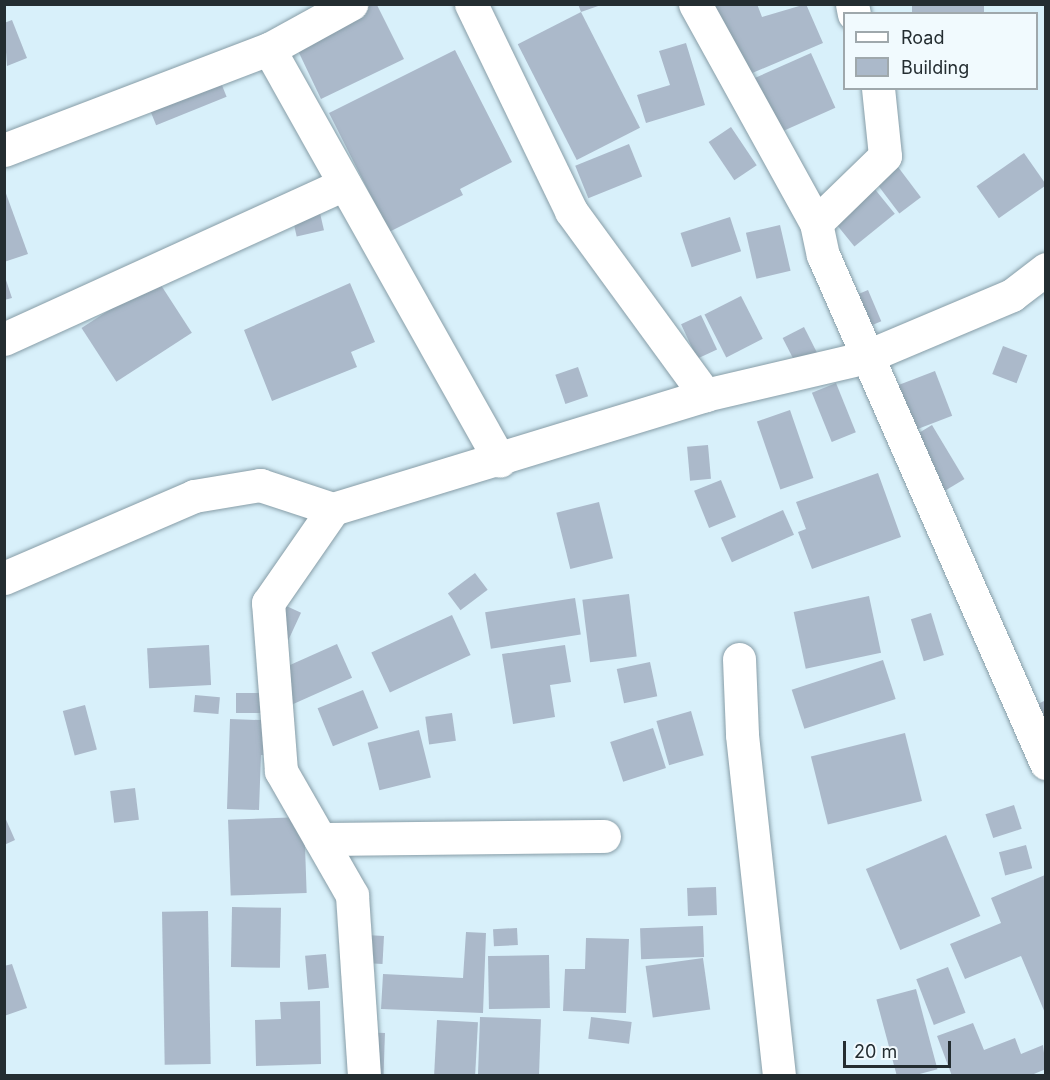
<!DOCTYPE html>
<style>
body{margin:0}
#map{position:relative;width:1050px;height:1080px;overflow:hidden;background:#d8f0fa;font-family:Inter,sans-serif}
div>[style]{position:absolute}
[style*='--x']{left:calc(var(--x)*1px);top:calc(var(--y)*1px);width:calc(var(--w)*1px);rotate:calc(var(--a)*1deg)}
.building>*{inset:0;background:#abb9ca;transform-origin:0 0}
.roads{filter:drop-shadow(0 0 2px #879da7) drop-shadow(0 0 2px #879da7)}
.minor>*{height:33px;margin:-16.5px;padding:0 16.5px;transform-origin:16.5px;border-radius:16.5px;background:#fff}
span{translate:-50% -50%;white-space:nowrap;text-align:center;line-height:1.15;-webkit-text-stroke:4.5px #f1fafe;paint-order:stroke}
.frame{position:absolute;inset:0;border:6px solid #242d31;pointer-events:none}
.legend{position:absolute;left:843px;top:12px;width:195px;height:78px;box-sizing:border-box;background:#f1fafe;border:2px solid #9fa8ac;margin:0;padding:8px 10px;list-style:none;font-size:18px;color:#242d31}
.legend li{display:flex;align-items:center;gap:12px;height:30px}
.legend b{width:30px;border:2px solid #9fa8ac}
.scale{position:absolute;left:843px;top:1041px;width:108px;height:27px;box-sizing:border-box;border:3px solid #242d31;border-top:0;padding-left:8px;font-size:18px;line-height:21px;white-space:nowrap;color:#242d31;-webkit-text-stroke:4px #f1fafe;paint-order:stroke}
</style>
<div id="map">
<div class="building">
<div style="clip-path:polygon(578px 4px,601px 4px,601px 5px,581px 12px)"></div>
<div style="clip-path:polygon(713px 4px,757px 4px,762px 17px,806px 4px,823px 43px,743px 77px)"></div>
<div style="left:912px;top:4px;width:72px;height:11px"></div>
<div style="clip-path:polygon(357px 5px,377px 5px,404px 59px,321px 99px,291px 36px)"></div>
<div style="left:581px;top:12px;width:130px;height:71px;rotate:63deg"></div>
<div style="clip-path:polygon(12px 20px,27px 58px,7px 66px,4px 23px)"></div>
<div style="clip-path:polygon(686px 43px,705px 105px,646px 123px,637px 95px,670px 85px,659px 51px)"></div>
<div style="clip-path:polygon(455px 50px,512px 162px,460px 189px,463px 195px,389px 232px,329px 113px)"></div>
<div style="left:811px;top:53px;width:60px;height:64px;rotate:66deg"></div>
<div style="left:215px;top:68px;width:31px;height:76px;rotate:68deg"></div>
<div style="left:731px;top:127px;width:46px;height:27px;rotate:56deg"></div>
<div style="left:629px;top:144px;width:35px;height:58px;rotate:68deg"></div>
<div style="left:1024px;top:153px;width:39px;height:58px;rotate:55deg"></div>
<div style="left:895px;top:163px;width:43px;height:27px;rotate:53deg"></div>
<div style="left:869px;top:182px;width:41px;height:52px;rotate:51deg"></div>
<div style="clip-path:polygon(4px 188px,28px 254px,4px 262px)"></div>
<div style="left:317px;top:200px;width:31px;height:28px;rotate:77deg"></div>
<div style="left:730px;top:217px;width:36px;height:52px;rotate:72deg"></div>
<div style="left:780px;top:225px;width:47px;height:35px;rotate:77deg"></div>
<div style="clip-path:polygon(4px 274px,12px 298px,4px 300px)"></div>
<div style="left:157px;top:279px;width:64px;height:90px;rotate:57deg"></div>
<div style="clip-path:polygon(350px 283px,375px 342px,351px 352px,357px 367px,272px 401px,244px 330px)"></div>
<div style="left:868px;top:290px;width:34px;height:25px;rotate:67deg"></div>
<div style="left:741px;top:296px;width:48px;height:41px;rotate:63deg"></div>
<div style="left:701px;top:315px;width:38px;height:22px;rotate:65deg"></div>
<div style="left:804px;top:327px;width:33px;height:24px;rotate:63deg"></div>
<div style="left:1003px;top:346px;width:26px;height:30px;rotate:21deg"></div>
<div style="left:578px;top:367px;width:31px;height:24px;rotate:71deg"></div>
<div style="left:935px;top:371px;width:48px;height:53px;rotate:69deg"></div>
<div style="left:836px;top:383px;width:53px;height:26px;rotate:68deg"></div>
<div style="left:790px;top:410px;width:72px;height:35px;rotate:71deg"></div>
<div style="left:932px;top:425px;width:63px;height:29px;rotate:59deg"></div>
<div style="left:708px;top:445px;width:34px;height:21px;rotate:85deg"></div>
<div style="clip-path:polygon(878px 473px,901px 537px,812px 569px,798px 532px,806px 529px,796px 502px)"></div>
<div style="left:721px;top:480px;width:40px;height:29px;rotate:68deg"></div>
<div style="left:599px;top:502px;width:58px;height:44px;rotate:76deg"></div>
<div style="left:783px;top:510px;width:27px;height:68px;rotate:66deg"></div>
<div style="left:475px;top:573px;width:21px;height:34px;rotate:53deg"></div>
<div style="left:629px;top:594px;width:63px;height:47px;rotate:83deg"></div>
<div style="left:869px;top:596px;width:58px;height:77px;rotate:78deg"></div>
<div style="left:575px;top:598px;width:37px;height:91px;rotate:81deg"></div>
<div style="left:282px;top:604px;width:21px;height:30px;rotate:25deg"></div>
<div style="left:931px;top:613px;width:44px;height:21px;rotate:73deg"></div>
<div style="left:452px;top:615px;width:44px;height:89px;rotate:65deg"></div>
<div style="left:337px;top:644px;width:37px;height:79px;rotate:66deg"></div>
<div style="left:209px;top:645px;width:40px;height:62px;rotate:87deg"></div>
<div style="clip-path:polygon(565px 645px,571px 682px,550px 685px,555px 717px,513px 724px,502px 654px)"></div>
<div style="left:883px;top:660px;width:41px;height:96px;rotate:72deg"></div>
<div style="left:650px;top:662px;width:35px;height:34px;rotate:78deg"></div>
<div style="left:363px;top:690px;width:41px;height:49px;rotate:68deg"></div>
<div style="left:268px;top:693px;width:20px;height:32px;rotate:90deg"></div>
<div style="left:195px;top:695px;width:25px;height:17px;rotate:5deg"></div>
<div style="clip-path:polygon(1046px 700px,1046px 743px,1028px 709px)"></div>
<div style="left:85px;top:705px;width:46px;height:23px;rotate:75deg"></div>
<div style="left:691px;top:711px;width:46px;height:36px;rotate:74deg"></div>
<div style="left:452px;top:713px;width:28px;height:27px;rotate:82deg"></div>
<div style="clip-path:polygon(230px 719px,287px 721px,286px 756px,261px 755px,259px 810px,227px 809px)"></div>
<div style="left:653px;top:728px;width:42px;height:45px;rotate:72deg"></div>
<div style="left:419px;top:730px;width:49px;height:53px;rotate:76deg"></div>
<div style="left:905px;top:733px;width:70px;height:97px;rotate:76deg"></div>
<div style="left:135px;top:788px;width:32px;height:25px;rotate:83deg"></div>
<div style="left:1014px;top:805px;width:25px;height:30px;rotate:72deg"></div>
<div style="clip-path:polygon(4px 815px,15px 840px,4px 845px)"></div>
<div style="left:304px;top:817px;width:76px;height:76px;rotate:88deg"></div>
<div style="left:946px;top:835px;width:88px;height:87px;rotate:67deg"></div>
<div style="left:1026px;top:845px;width:24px;height:28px;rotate:75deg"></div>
<div style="clip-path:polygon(1045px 875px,1045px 1013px,1021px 956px,965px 979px,950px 944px,1001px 923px,991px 898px)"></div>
<div style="left:716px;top:887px;width:28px;height:29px;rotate:88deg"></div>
<div style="left:232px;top:907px;width:49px;height:60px;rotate:1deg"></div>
<div style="left:208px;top:911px;width:153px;height:46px;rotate:89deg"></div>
<div style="left:703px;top:926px;width:31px;height:63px;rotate:88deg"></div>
<div style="left:517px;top:928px;width:17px;height:24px;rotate:87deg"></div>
<div style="clip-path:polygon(466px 932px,486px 933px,483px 1013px,381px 1009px,383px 974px,463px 978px)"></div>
<div style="left:366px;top:935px;width:18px;height:28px;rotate:3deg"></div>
<div style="clip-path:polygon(586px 938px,629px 939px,626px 1013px,563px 1011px,565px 969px,585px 969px)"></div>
<div style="left:326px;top:954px;width:34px;height:21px;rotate:85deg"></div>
<div style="left:549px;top:955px;width:53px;height:61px;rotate:89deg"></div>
<div style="left:703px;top:958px;width:52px;height:58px;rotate:82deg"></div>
<div style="clip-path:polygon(12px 964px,27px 1008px,4px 1016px,4px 966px)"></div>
<div style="left:948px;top:967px;width:49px;height:34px;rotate:69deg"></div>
<div style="left:916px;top:989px;width:83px;height:41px;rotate:75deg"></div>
<div style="clip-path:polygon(320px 1001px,321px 1064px,256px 1066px,255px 1020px,281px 1019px,280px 1002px)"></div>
<div style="left:480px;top:1017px;width:61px;height:59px;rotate:2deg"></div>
<div style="left:591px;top:1017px;width:41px;height:22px;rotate:7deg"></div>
<div style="left:437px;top:1020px;width:41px;height:56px;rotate:3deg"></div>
<div style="clip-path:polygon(973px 1023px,984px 1050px,1015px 1038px,1021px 1054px,1043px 1045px,1046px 1069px,1029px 1076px,952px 1076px,937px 1036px)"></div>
<div style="left:359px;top:1032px;width:26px;height:44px;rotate:2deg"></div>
</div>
<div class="roads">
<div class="minor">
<div style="--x:471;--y:4;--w:230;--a:64.2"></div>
<div style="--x:571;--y:211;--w:228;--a:53.9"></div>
<div style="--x:695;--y:4;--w:250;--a:61.1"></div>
<div style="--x:852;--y:4;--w:10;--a:79"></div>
<div style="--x:269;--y:49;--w:472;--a:60.7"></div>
<div style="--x:878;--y:88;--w:68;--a:84.1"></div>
<div style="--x:885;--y:156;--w:96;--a:135.8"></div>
<div style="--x:816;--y:223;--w:33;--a:78"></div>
<div style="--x:823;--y:255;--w:555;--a:66.3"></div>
<div style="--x:4;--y:150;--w:284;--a:-20.9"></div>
<div style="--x:269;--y:49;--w:94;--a:-28.8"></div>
<div style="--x:4;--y:339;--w:374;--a:-24.5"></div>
<div style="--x:4;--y:578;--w:207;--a:-23.3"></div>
<div style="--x:194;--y:496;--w:67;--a:-9.5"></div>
<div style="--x:260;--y:485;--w:77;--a:18.2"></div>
<div style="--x:739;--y:659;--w:76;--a:87.7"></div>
<div style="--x:742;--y:735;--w:343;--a:83.8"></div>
<div style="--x:320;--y:839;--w:284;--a:-0.6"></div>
<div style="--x:364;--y:1076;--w:181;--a:-93.8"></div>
<div style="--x:352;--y:895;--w:143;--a:-119.8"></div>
<div style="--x:281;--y:771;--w:169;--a:-94.4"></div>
<div style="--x:268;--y:603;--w:114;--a:-55.3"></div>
<div style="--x:333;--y:509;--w:389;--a:-17"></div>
<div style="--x:705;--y:395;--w:162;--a:-13.2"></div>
<div style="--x:863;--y:358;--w:162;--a:-22.9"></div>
<div style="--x:1012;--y:295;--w:43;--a:-37.4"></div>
</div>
</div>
<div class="frame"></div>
<ul class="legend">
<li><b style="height:8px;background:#fff"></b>Road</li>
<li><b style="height:16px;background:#abb9ca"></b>Building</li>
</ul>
<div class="scale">20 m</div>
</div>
